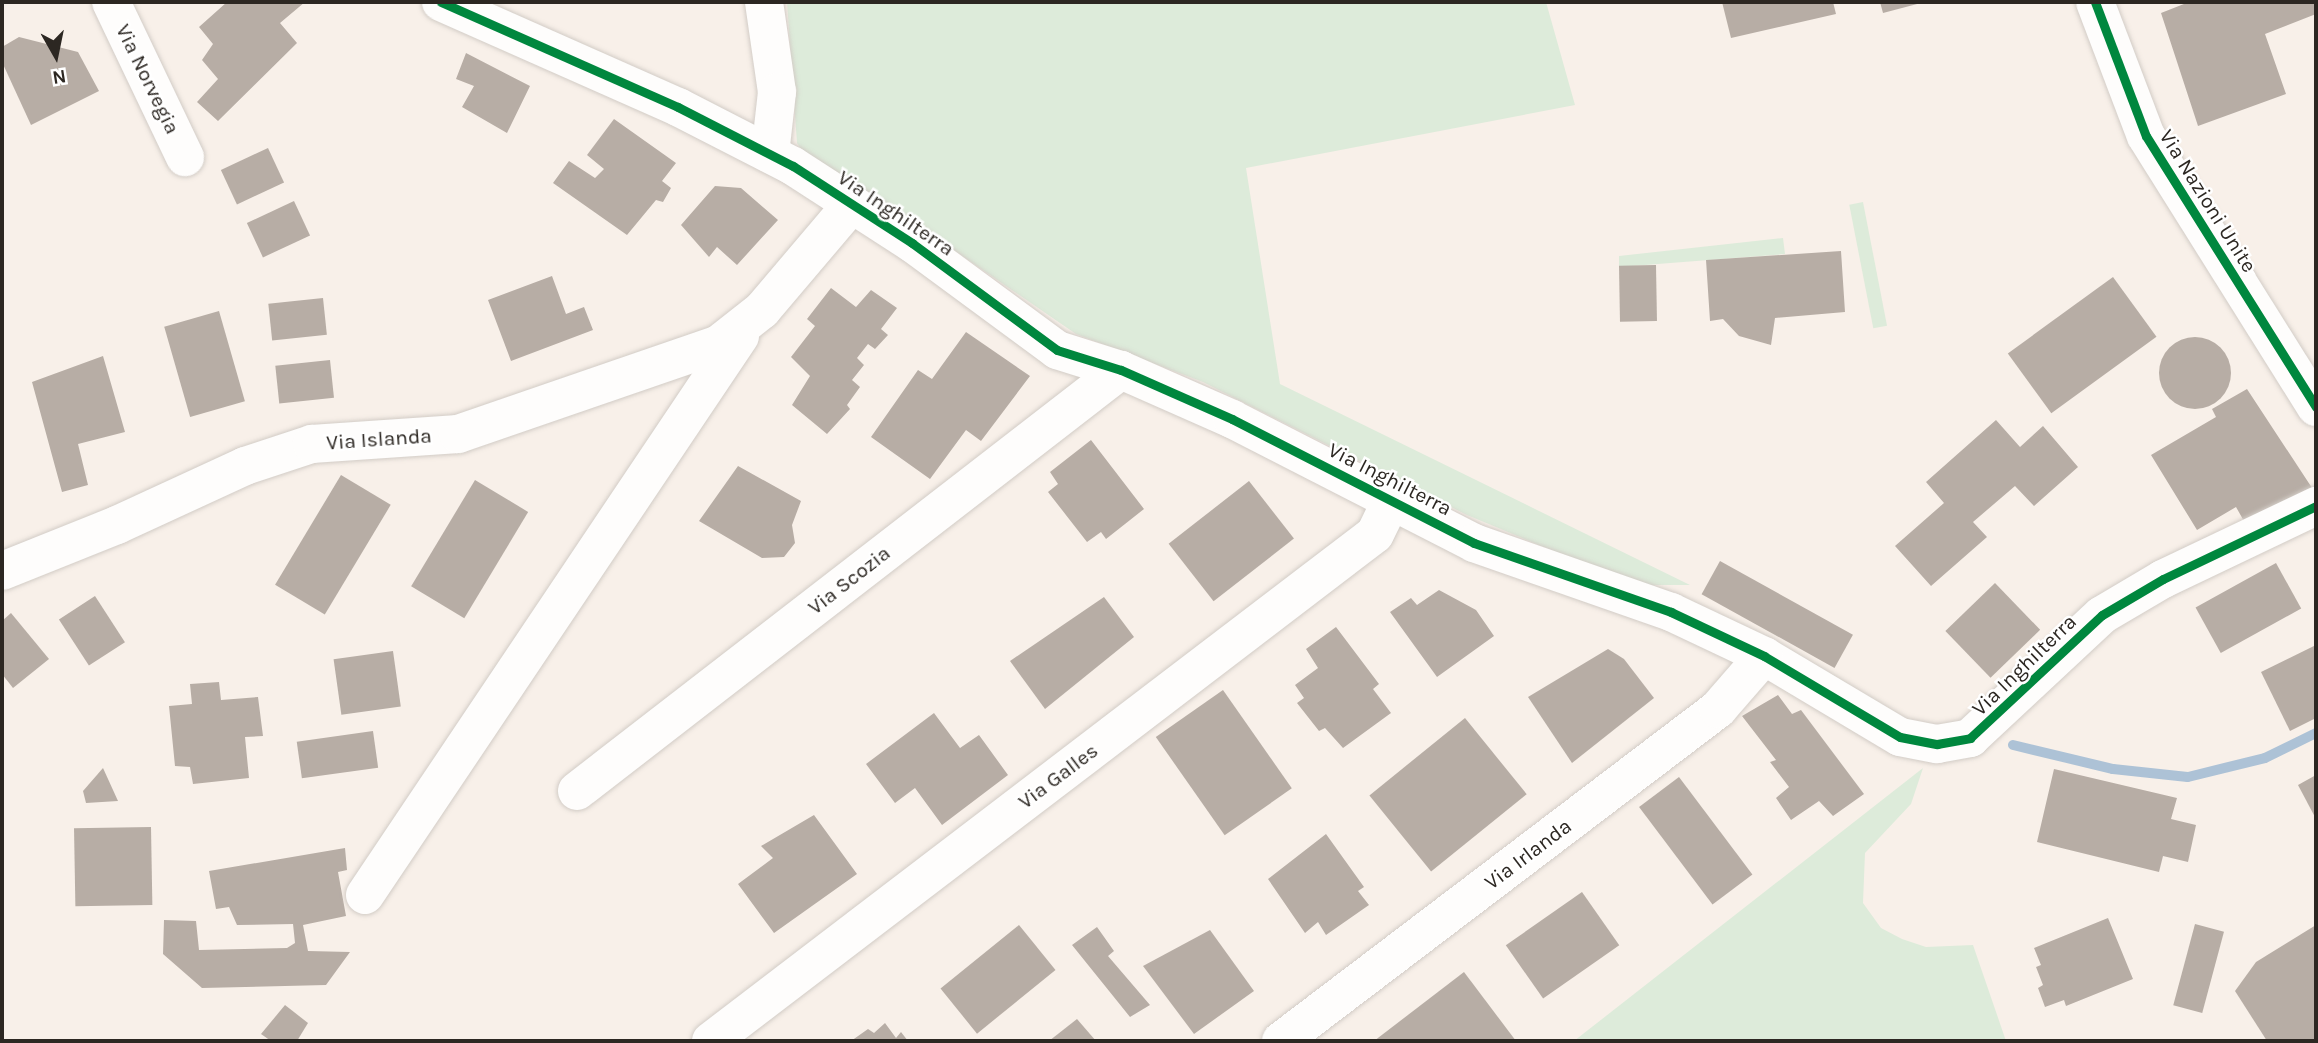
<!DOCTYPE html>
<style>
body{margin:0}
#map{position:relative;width:2318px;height:1043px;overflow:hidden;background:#f8f0e9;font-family:Karla,sans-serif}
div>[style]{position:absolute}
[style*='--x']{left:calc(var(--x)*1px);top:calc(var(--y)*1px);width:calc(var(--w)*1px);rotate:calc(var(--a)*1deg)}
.green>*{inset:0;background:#ddebda;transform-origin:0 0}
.stream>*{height:10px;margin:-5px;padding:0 5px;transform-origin:5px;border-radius:5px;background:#adc2d6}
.building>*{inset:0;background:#b7ada5;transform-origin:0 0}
.round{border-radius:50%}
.roads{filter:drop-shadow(0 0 2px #d2ccc6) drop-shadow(0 0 2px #d2ccc6)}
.minor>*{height:38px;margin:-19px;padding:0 19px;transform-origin:19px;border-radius:19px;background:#fefdfc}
.cycleway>*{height:9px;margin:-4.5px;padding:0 4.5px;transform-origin:4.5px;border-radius:4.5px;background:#00873e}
span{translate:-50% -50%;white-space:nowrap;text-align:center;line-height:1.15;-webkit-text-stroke:5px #fff;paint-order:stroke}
.street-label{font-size:21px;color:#2c2722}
.frame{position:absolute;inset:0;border:4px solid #2c2722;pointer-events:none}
.north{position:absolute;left:21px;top:21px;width:70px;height:70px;-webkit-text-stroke:5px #fff;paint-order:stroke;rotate:171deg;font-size:19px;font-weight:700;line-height:28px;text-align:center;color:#2c2722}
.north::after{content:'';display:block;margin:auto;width:24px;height:32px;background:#2c2722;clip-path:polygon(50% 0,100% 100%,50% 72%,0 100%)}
</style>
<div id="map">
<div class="green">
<div style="clip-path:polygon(787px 2px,1546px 2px,1575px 105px,1246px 168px,1280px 384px,1690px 585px,1647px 585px,1563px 555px,1467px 515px,1203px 382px,1076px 334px,932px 235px,808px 160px,797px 143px)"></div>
<div style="left:1863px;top:202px;width:126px;height:14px;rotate:79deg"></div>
<div style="clip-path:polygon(1783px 238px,1785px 254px,1619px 267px,1619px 256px)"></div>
<div style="clip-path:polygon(1923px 768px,1911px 804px,1865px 853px,1863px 903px,1881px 928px,1902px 939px,1926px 947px,1973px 945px,2006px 1041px,1574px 1041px)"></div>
</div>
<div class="stream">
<div style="--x:2013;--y:745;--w:103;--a:13.5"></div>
<div style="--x:2113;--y:769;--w:75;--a:6.1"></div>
<div style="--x:2188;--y:777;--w:79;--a:-13.9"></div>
<div style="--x:2265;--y:758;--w:57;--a:-26.1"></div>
</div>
<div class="building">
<div style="clip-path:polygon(227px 2px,305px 2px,280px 23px,297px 43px,218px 121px,197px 102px,218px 79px,202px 60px,213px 44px,199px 27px)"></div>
<div style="clip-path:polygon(1722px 2px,1833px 2px,1836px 14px,1731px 38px)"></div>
<div style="clip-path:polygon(1880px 2px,1921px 2px,1921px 3px,1883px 13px)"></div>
<div style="clip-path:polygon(2189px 2px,2316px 2px,2316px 14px,2265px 34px,2286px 94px,2198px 126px,2161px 13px)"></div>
<div style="clip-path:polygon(19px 37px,78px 52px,99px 91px,31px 125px,2px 62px,2px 47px)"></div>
<div style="clip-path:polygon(466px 53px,530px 86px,507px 133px,462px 107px,474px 86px,456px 79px)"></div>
<div style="clip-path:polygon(614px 119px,676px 163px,662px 181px,671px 188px,663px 202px,656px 200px,627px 235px,553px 183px,569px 161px,595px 178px,604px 169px,587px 155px)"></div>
<div style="left:268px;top:148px;width:38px;height:52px;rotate:65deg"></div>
<div style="clip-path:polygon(715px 186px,741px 188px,778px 220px,737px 265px,717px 247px,709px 257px,681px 225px)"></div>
<div style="left:294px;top:201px;width:38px;height:52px;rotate:65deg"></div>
<div style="clip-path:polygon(1841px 251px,1845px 312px,1775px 318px,1771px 345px,1739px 336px,1723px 319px,1710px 321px,1706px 260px)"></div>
<div style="left:1656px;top:265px;width:56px;height:37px;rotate:89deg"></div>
<div style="clip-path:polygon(552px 276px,566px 314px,584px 307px,593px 330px,511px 361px,488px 300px)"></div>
<div style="left:2113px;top:277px;width:74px;height:130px;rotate:54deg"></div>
<div style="clip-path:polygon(831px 288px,856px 307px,871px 290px,897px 308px,881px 329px,888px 335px,875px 349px,868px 344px,857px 358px,864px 365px,852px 380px,860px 387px,847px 405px,850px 409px,827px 434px,792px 405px,810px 376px,791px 357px,815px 326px,807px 319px)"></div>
<div style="left:323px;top:298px;width:37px;height:55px;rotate:84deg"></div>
<div style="left:219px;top:311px;width:94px;height:57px;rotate:74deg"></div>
<div style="clip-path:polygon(966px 332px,1030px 376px,981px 441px,966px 430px,930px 479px,871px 437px,918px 370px,932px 379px)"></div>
<div class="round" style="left:2159px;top:337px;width:72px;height:72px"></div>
<div style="clip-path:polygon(103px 356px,125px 432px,78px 444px,88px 485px,62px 492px,32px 382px)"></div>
<div style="left:330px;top:360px;width:38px;height:55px;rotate:84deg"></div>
<div style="clip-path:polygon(2247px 389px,2316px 494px,2249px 530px,2236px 507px,2197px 530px,2151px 455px,2216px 417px,2212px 409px)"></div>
<div style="clip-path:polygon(1996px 420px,2020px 447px,2043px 426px,2078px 467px,2034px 506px,2015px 486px,1973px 522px,1987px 537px,1931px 586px,1895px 546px,1944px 503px,1926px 482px)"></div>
<div style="clip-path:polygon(1091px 440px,1144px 509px,1106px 539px,1101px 532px,1087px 542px,1048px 492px,1058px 484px,1050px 472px)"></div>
<div style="clip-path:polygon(738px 466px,801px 501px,792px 525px,795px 543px,784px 557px,762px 558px,699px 521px)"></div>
<div style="left:341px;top:475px;width:58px;height:128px;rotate:31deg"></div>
<div style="left:475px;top:480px;width:62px;height:124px;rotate:31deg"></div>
<div style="left:1249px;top:481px;width:73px;height:102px;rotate:52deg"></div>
<div style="left:1720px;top:561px;width:152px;height:38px;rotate:29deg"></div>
<div style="left:2276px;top:563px;width:52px;height:92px;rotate:61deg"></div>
<div style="left:1995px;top:583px;width:65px;height:69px;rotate:46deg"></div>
<div style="clip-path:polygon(1439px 590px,1476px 610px,1494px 636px,1437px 677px,1390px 612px,1411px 598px,1417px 605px)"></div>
<div style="left:95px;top:596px;width:55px;height:43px;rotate:57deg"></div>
<div style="clip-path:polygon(1104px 597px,1134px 637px,1045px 709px,1010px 661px)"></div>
<div style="clip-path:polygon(11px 613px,49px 659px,13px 688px,2px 674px,2px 621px)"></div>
<div style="clip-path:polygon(1336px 627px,1379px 684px,1373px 689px,1391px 713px,1343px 748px,1325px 728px,1319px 731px,1297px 703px,1304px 698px,1295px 685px,1318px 668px,1306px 649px)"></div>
<div style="clip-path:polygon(2316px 645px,2316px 718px,2290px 731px,2261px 672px)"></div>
<div style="clip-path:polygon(1608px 649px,1624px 659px,1654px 698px,1572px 763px,1528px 697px)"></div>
<div style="left:393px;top:651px;width:56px;height:60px;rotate:82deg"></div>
<div style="clip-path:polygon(219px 682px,221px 700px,258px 697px,263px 736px,245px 737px,249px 778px,193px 784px,190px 767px,175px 766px,169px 706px,192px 704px,190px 684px)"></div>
<div style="left:1223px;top:690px;width:120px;height:82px;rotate:55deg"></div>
<div style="clip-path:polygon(1778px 695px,1792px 714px,1801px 710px,1864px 794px,1833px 816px,1819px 801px,1791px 820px,1776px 798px,1789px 787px,1770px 762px,1776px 760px,1742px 716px)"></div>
<div style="clip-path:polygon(934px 713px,960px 748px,979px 735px,1008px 775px,942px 825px,915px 788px,895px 803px,866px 764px)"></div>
<div style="left:1465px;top:718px;width:98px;height:123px;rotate:51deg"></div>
<div style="left:373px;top:731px;width:37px;height:77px;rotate:82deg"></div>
<div style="clip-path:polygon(103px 768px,118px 801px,86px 803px,83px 791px)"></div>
<div style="clip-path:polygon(2054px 769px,2177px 798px,2171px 819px,2196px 825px,2188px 862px,2163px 856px,2159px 872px,2037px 842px)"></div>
<div style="clip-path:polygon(2316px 775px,2316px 819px,2298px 785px)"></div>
<div style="left:1679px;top:777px;width:122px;height:50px;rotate:53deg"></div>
<div style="clip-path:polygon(814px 815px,857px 874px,774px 933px,738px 884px,773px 858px,761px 846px)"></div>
<div style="left:151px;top:827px;width:78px;height:77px;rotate:89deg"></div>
<div style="clip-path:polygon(1326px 834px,1364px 887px,1358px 891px,1369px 905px,1326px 935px,1318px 922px,1305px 933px,1268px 879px)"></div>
<div style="clip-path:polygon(345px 848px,347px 870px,338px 872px,346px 916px,303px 925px,308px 951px,350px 952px,326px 985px,202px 988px,163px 954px,164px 920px,196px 921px,199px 950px,287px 948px,295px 943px,293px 924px,237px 925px,229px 907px,216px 909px,209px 871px)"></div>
<div style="left:1582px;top:892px;width:65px;height:93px;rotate:55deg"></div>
<div style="clip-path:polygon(2108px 918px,2133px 979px,2066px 1006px,2064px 1000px,2045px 1007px,2038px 988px,2043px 985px,2036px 967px,2041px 965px,2034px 948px)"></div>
<div style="left:2195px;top:924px;width:30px;height:84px;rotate:15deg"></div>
<div style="left:1019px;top:925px;width:58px;height:101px;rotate:51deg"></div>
<div style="clip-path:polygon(2316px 925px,2316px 1041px,2267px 1041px,2235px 991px,2256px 962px)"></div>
<div style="clip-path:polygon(1097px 927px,1114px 951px,1108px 956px,1150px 1005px,1130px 1017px,1072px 945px)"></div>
<div style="clip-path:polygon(1210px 930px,1254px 991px,1194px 1034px,1143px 966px)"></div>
<div style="clip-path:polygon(1464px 972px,1516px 1041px,1374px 1041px)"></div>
<div style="clip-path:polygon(285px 1005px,308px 1023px,297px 1041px,271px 1041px,261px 1034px)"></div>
<div style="clip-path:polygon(1077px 1019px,1096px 1041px,1049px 1041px)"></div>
<div style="clip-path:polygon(885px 1023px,896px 1038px,901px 1032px,908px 1041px,851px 1041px,868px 1029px,874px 1033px)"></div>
</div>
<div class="roads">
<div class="minor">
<div style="--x:111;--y:2;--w:172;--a:64.5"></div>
<div style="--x:441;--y:2;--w:259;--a:23.9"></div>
<div style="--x:678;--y:107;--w:129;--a:27.2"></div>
<div style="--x:793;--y:166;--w:142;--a:32.9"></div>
<div style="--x:912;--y:243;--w:180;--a:36.4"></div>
<div style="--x:1057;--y:350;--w:67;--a:17.4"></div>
<div style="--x:1121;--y:370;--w:121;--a:23.8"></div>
<div style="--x:1232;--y:419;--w:272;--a:27.1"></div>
<div style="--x:1474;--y:543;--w:209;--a:19.3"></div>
<div style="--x:1671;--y:612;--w:103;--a:25.3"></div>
<div style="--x:1764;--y:656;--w:158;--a:30.8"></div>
<div style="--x:1900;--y:737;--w:38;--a:11"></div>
<div style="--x:1937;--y:744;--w:34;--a:-10"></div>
<div style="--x:1970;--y:738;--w:180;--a:-43"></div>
<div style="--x:2102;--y:615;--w:71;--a:-30.5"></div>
<div style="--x:2163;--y:579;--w:170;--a:-25.5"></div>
<div style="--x:764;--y:2;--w:91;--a:81.8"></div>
<div style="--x:777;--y:92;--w:62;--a:96.4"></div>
<div style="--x:2095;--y:2;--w:143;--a:69.2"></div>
<div style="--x:2146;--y:136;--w:320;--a:57.9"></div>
<div style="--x:2;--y:571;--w:124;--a:-21.8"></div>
<div style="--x:117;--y:525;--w:141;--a:-24.7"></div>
<div style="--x:245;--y:466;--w:71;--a:-18.2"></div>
<div style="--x:312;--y:444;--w:146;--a:-3.9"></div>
<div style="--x:458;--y:434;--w:276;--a:-19"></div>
<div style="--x:719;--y:344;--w:55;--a:-38.3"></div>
<div style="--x:762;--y:310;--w:139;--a:-49.7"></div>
<div style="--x:577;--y:791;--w:688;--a:-37.74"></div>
<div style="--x:365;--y:895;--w:673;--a:-56.14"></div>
<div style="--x:711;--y:1041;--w:835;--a:-37.36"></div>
<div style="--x:1375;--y:534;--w:39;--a:-64"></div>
<div style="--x:1281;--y:1041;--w:549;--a:-37.22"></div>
<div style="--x:1718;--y:709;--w:70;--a:-49"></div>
</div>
</div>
<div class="cycleway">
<div style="--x:441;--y:2;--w:259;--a:23.9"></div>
<div style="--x:678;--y:107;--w:129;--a:27.2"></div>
<div style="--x:793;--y:166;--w:142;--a:32.9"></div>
<div style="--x:912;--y:243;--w:180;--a:36.4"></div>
<div style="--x:1057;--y:350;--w:67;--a:17.4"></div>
<div style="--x:1121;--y:370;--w:121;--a:23.8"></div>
<div style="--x:1232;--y:419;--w:272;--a:27.1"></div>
<div style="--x:1474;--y:543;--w:209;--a:19.3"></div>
<div style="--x:1671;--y:612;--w:103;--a:25.3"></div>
<div style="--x:1764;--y:656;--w:158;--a:30.8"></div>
<div style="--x:1900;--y:737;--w:38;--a:11"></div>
<div style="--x:1937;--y:744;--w:34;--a:-10"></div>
<div style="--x:1970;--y:738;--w:180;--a:-43"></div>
<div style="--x:2102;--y:615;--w:71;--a:-30.5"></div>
<div style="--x:2163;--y:579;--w:170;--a:-25.5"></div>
<div style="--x:2095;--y:2;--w:143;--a:69.2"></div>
<div style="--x:2146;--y:136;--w:320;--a:57.9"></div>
</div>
<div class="street-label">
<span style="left:148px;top:79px;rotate:64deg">Via Norvegia</span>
<span style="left:2208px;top:201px;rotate:58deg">Via Nazioni Unite</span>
<span style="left:896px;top:213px;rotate:34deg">Via Inghilterra</span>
<span style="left:379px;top:439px;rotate:-4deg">Via Islanda</span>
<span style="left:1390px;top:479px;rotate:27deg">Via Inghilterra</span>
<span style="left:849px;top:580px;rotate:-38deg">Via Scozia</span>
<span style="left:2024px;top:665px;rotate:-44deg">Via Inghilterra</span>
<span style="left:1058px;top:776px;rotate:-37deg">Via Galles</span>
<span style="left:1528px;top:854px;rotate:-37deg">Via Irlanda</span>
</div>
<div class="frame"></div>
<div class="north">N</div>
</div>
